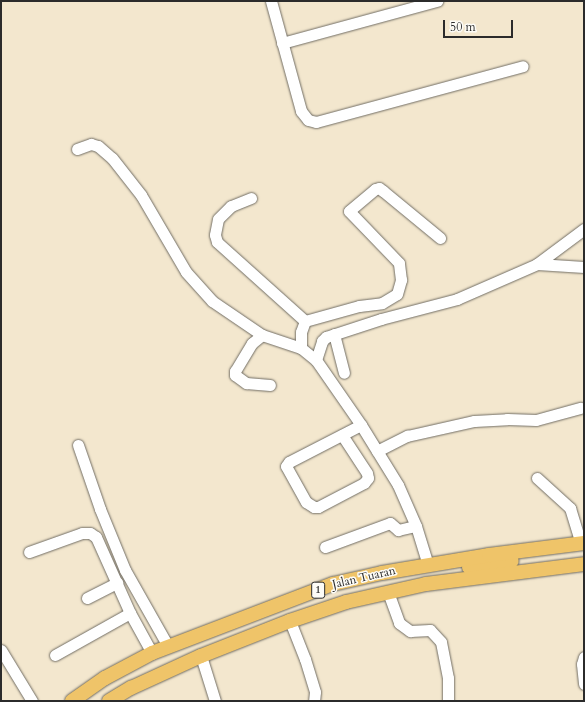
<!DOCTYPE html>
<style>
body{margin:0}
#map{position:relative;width:585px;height:702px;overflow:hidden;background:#f3e7ce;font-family:Cardo,serif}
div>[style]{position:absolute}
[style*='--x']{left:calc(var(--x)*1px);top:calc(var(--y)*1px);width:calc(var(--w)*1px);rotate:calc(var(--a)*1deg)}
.roads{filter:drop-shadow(0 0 1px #716d64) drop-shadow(0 0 1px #716d64)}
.minor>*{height:11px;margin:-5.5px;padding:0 5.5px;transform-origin:5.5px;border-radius:5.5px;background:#fff}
.major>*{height:14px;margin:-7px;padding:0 7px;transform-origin:7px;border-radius:7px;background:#efc469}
span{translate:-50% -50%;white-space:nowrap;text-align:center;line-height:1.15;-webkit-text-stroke:3px #fdfcf7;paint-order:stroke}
.shield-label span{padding:1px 3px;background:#fdfcf7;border:1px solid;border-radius:3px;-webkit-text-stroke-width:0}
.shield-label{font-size:11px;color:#2b2b2b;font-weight:700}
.street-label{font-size:12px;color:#2b2b2b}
.frame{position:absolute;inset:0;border:2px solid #2b2b2b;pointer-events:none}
.scale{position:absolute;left:443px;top:20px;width:70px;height:18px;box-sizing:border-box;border:2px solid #2b2b2b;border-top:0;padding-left:5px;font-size:12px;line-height:14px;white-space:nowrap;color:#2b2b2b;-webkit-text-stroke:3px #fdfcf7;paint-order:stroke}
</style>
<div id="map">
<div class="roads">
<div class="minor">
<div style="--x:271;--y:1;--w:114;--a:74.7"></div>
<div style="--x:301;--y:111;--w:11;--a:52"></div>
<div style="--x:308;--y:120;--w:8;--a:14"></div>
<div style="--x:316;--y:122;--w:214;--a:-15.1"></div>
<div style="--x:282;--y:43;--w:161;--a:-15.2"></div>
<div style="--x:77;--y:149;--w:15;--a:-20"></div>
<div style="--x:91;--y:144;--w:7;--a:16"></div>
<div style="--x:98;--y:146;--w:18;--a:41"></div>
<div style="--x:112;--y:158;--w:47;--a:51.9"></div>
<div style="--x:141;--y:195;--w:89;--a:59.7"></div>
<div style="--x:186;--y:272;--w:39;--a:48"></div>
<div style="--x:212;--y:301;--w:60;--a:34.2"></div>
<div style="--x:262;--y:335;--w:41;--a:18.4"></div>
<div style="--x:301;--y:348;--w:19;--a:39"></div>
<div style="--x:316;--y:360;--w:79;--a:55.3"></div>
<div style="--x:361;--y:425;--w:70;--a:58.3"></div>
<div style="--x:398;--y:485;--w:45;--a:66.3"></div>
<div style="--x:416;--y:526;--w:41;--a:72.9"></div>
<div style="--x:251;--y:198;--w:22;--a:158"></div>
<div style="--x:231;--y:206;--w:18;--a:135"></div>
<div style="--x:218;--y:219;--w:16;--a:101"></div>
<div style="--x:215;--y:235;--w:7;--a:74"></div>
<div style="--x:217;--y:242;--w:118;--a:41.9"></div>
<div style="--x:537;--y:264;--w:59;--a:-36.7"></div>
<div style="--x:334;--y:334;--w:40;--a:75.6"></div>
<div style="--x:262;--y:335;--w:13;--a:141"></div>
<div style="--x:252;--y:343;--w:33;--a:121"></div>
<div style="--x:235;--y:371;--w:4;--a:90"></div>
<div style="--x:235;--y:375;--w:14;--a:36"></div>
<div style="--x:246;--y:383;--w:24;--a:5"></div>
<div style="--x:301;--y:348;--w:16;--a:-90"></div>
<div style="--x:301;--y:332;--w:12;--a:-70"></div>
<div style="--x:305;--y:321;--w:56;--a:-15.5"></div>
<div style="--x:359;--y:306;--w:23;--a:-7"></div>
<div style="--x:382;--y:303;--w:17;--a:-31"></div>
<div style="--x:397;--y:294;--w:15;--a:-74"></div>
<div style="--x:401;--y:280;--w:17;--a:-97"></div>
<div style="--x:399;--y:263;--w:72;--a:-133.9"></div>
<div style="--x:349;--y:211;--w:34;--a:-40"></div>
<div style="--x:375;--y:189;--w:4;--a:-14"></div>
<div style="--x:379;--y:188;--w:5;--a:37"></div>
<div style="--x:383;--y:191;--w:74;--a:39.5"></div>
<div style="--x:316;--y:360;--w:20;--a:-72"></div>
<div style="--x:322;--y:341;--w:6;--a:-45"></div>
<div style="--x:326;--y:337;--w:58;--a:-18.1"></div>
<div style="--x:381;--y:319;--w:79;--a:-14.7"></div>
<div style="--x:457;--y:299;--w:87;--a:-23.6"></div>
<div style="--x:537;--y:264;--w:47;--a:3.7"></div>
<div style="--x:342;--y:435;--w:45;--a:56.7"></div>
<div style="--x:367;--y:473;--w:5;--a:79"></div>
<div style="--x:368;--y:478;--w:6;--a:129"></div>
<div style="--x:364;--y:483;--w:52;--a:152.4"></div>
<div style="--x:318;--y:507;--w:4;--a:180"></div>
<div style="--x:314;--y:507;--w:9;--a:-148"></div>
<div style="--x:306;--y:502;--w:41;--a:-119.1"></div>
<div style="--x:286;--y:466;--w:5;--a:-53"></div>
<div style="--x:289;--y:462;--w:81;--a:-27.2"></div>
<div style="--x:78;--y:445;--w:68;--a:71"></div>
<div style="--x:100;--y:509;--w:66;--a:67.7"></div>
<div style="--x:125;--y:570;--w:87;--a:60.5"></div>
<div style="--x:377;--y:451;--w:34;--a:-27"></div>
<div style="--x:407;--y:436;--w:69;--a:-12.6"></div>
<div style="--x:474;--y:421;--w:33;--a:-3"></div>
<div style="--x:507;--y:419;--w:29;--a:2"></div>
<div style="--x:536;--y:420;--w:46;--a:-15.3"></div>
<div style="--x:537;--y:478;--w:45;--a:42.3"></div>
<div style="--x:570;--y:508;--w:37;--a:73"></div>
<div style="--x:325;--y:547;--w:69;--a:-20.3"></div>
<div style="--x:390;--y:523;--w:11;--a:41"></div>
<div style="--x:398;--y:530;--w:18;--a:-13"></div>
<div style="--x:29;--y:552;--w:56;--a:-19.7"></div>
<div style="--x:82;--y:533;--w:8;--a:0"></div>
<div style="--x:90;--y:533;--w:7;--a:34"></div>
<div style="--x:96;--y:537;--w:83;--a:65.9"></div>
<div style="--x:130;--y:613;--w:46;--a:61.2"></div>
<div style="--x:388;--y:592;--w:33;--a:70"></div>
<div style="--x:399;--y:623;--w:14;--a:36"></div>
<div style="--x:410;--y:631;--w:20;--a:-3"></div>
<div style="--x:430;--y:630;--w:16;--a:47"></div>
<div style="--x:441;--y:642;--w:37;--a:79"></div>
<div style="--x:448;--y:678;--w:23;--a:90"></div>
<div style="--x:87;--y:598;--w:34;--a:-27"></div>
<div style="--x:290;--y:621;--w:41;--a:68.5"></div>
<div style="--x:305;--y:659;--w:34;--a:73"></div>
<div style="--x:315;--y:692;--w:9;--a:96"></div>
<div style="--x:1;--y:650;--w:60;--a:58.7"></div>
<div style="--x:55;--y:655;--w:86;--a:-29.2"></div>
<div style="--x:201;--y:656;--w:47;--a:72.7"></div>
<div style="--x:584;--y:657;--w:7;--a:106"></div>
<div style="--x:582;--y:664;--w:20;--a:84"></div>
</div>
<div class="major">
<div style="--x:469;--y:567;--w:43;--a:-7.9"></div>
<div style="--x:72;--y:701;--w:40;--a:-34.9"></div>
<div style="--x:105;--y:678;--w:53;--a:-28"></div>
<div style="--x:152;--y:653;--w:194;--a:-20.9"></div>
<div style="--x:333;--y:584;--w:50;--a:-12.7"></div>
<div style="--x:382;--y:573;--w:109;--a:-9.5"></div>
<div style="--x:489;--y:555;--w:96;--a:-7.2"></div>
<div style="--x:109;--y:701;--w:26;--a:-31"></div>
<div style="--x:131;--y:688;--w:77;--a:-24.6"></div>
<div style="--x:201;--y:656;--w:96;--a:-21.5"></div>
<div style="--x:290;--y:621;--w:59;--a:-18.7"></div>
<div style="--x:346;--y:602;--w:82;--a:-12.7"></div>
<div style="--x:426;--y:584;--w:159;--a:-7.2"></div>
</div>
</div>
<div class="shield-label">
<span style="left:318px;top:590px">1</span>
</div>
<div class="street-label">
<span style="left:364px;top:578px;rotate:-13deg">Jalan Tuaran</span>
</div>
<div class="frame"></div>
<div class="scale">50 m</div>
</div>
